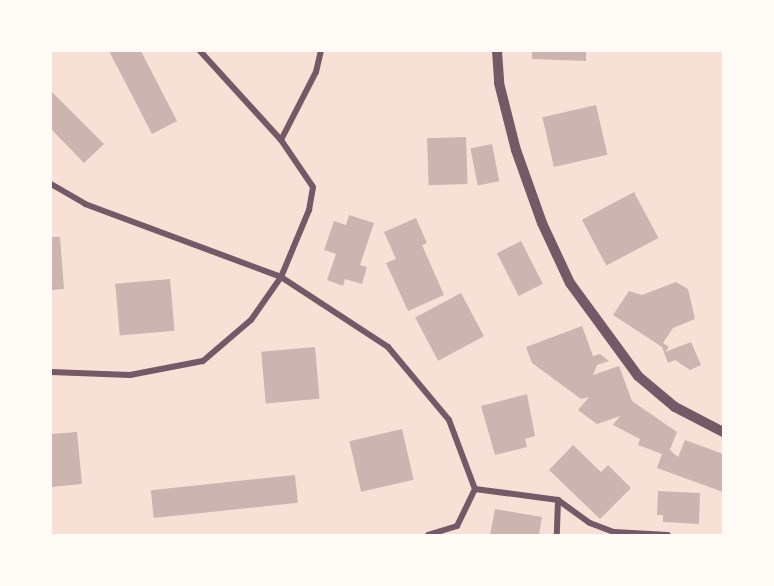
<!DOCTYPE html>
<style>
body{margin:0}
#map{position:relative;width:774px;height:586px;overflow:hidden;background:#f7e1d7;font-family:Inter,sans-serif}
div>[style]{position:absolute}
[style*='--x']{left:calc(var(--x)*1px);top:calc(var(--y)*1px);width:calc(var(--w)*1px);rotate:calc(var(--a)*1deg)}
.building>*{inset:0;background:#ccb4b1;transform-origin:0 0}
.minor>*{height:6px;margin:-3px;padding:0 3px;transform-origin:3px;border-radius:3px;background:#755966}
.tertiary>*{height:10px;margin:-5px;padding:0 5px;transform-origin:5px;border-radius:5px;background:#755966}
span{translate:-50% -50%;white-space:nowrap;text-align:center;line-height:1.15;-webkit-text-stroke:4.5px #fffaf5;paint-order:stroke}
.frame{position:absolute;inset:0;border:52px solid #fffaf5;pointer-events:none}
</style>
<div id="map">
<div class="building">
<div style="clip-path:polygon(109px 51px,141px 51px,177px 121px,152px 134px)"></div>
<div style="clip-path:polygon(532px 51px,586px 51px,586px 61px,532px 59px)"></div>
<div style="clip-path:polygon(51px 91px,104px 144px,84px 163px,51px 129px)"></div>
<div style="left:596px;top:105px;width:51px;height:55px;rotate:77deg"></div>
<div style="left:466px;top:137px;width:47px;height:39px;rotate:88deg"></div>
<div style="left:492px;top:144px;width:38px;height:22px;rotate:79deg"></div>
<div style="left:634px;top:192px;width:52px;height:59px;rotate:62deg"></div>
<div style="clip-path:polygon(349px 215px,374px 223px,360px 265px,367px 267px,362px 284px,345px 279px,343px 286px,327px 280px,336px 254px,324px 250px,334px 221px,346px 225px)"></div>
<div style="clip-path:polygon(416px 218px,427px 243px,422px 245px,444px 295px,408px 311px,386px 263px,396px 259px,384px 232px)"></div>
<div style="clip-path:polygon(51px 237px,60px 237px,64px 289px,51px 290px)"></div>
<div style="left:521px;top:241px;width:48px;height:27px;rotate:63deg"></div>
<div style="left:170px;top:279px;width:52px;height:55px;rotate:85deg"></div>
<div style="clip-path:polygon(676px 282px,688px 289px,695px 319px,673px 328px,663px 343px,669px 347px,665px 352px,691px 342px,701px 365px,690px 370px,675px 360px,668px 363px,662px 347px,613px 315px,629px 291px,642px 295px)"></div>
<div style="left:461px;top:293px;width:49px;height:52px;rotate:62deg"></div>
<div style="clip-path:polygon(582px 326px,593px 356px,600px 354px,609px 361px,597px 365px,593px 375px,619px 366px,632px 401px,677px 432px,670px 450px,678px 457px,685px 440px,723px 454px,723px 492px,657px 468px,662px 454px,638px 445px,640px 439px,613px 425px,620px 416px,597px 424px,578px 410px,589px 397px,581px 399px,532px 363px,526px 347px)"></div>
<div style="left:315px;top:347px;width:52px;height:54px;rotate:85deg"></div>
<div style="clip-path:polygon(527px 394px,535px 436px,525px 439px,527px 447px,495px 455px,481px 406px)"></div>
<div style="left:402px;top:429px;width:52px;height:54px;rotate:77deg"></div>
<div style="clip-path:polygon(77px 432px,82px 484px,51px 487px,51px 434px)"></div>
<div style="clip-path:polygon(573px 445px,601px 472px,608px 465px,631px 488px,600px 519px,549px 470px)"></div>
<div style="left:295px;top:475px;width:28px;height:145px;rotate:84deg"></div>
<div style="clip-path:polygon(658px 491px,700px 493px,699px 524px,663px 522px,663px 515px,657px 515px)"></div>
<div style="clip-path:polygon(495px 509px,542px 517px,539px 535px,490px 535px)"></div>
</div>
<div class="minor">
<div style="--x:281;--y:140;--w:76;--a:-62.8"></div>
<div style="--x:316;--y:72;--w:22;--a:-77"></div>
<div style="--x:51;--y:184;--w:39;--a:30"></div>
<div style="--x:85;--y:204;--w:209;--a:20.4"></div>
<div style="--x:281;--y:277;--w:128;--a:33.2"></div>
<div style="--x:388;--y:347;--w:95;--a:50.1"></div>
<div style="--x:449;--y:420;--w:74;--a:69.4"></div>
<div style="--x:475;--y:489;--w:41;--a:115.9"></div>
<div style="--x:457;--y:526;--w:30;--a:163"></div>
<div style="--x:51;--y:372;--w:79;--a:2.2"></div>
<div style="--x:130;--y:375;--w:74;--a:-10.9"></div>
<div style="--x:203;--y:361;--w:63;--a:-40.5"></div>
<div style="--x:251;--y:320;--w:52;--a:-55.1"></div>
<div style="--x:281;--y:277;--w:73;--a:-67.3"></div>
<div style="--x:309;--y:210;--w:23;--a:-80"></div>
<div style="--x:313;--y:187;--w:57;--a:-124.2"></div>
<div style="--x:281;--y:140;--w:120;--a:-132.3"></div>
<div style="--x:475;--y:489;--w:84;--a:7.5"></div>
<div style="--x:558;--y:500;--w:35;--a:92"></div>
<div style="--x:558;--y:500;--w:39;--a:36"></div>
<div style="--x:590;--y:523;--w:26;--a:21"></div>
<div style="--x:614;--y:532;--w:54;--a:3.2"></div>
</div>
<div class="tertiary">
<div style="--x:497;--y:51;--w:32;--a:86"></div>
<div style="--x:499;--y:83;--w:69;--a:75.8"></div>
<div style="--x:516;--y:150;--w:77;--a:70.4"></div>
<div style="--x:542;--y:223;--w:66;--a:65"></div>
<div style="--x:570;--y:283;--w:115;--a:53.8"></div>
<div style="--x:638;--y:376;--w:48;--a:40"></div>
<div style="--x:675;--y:407;--w:54;--a:27.5"></div>
</div>
<div class="frame"></div>
</div>
